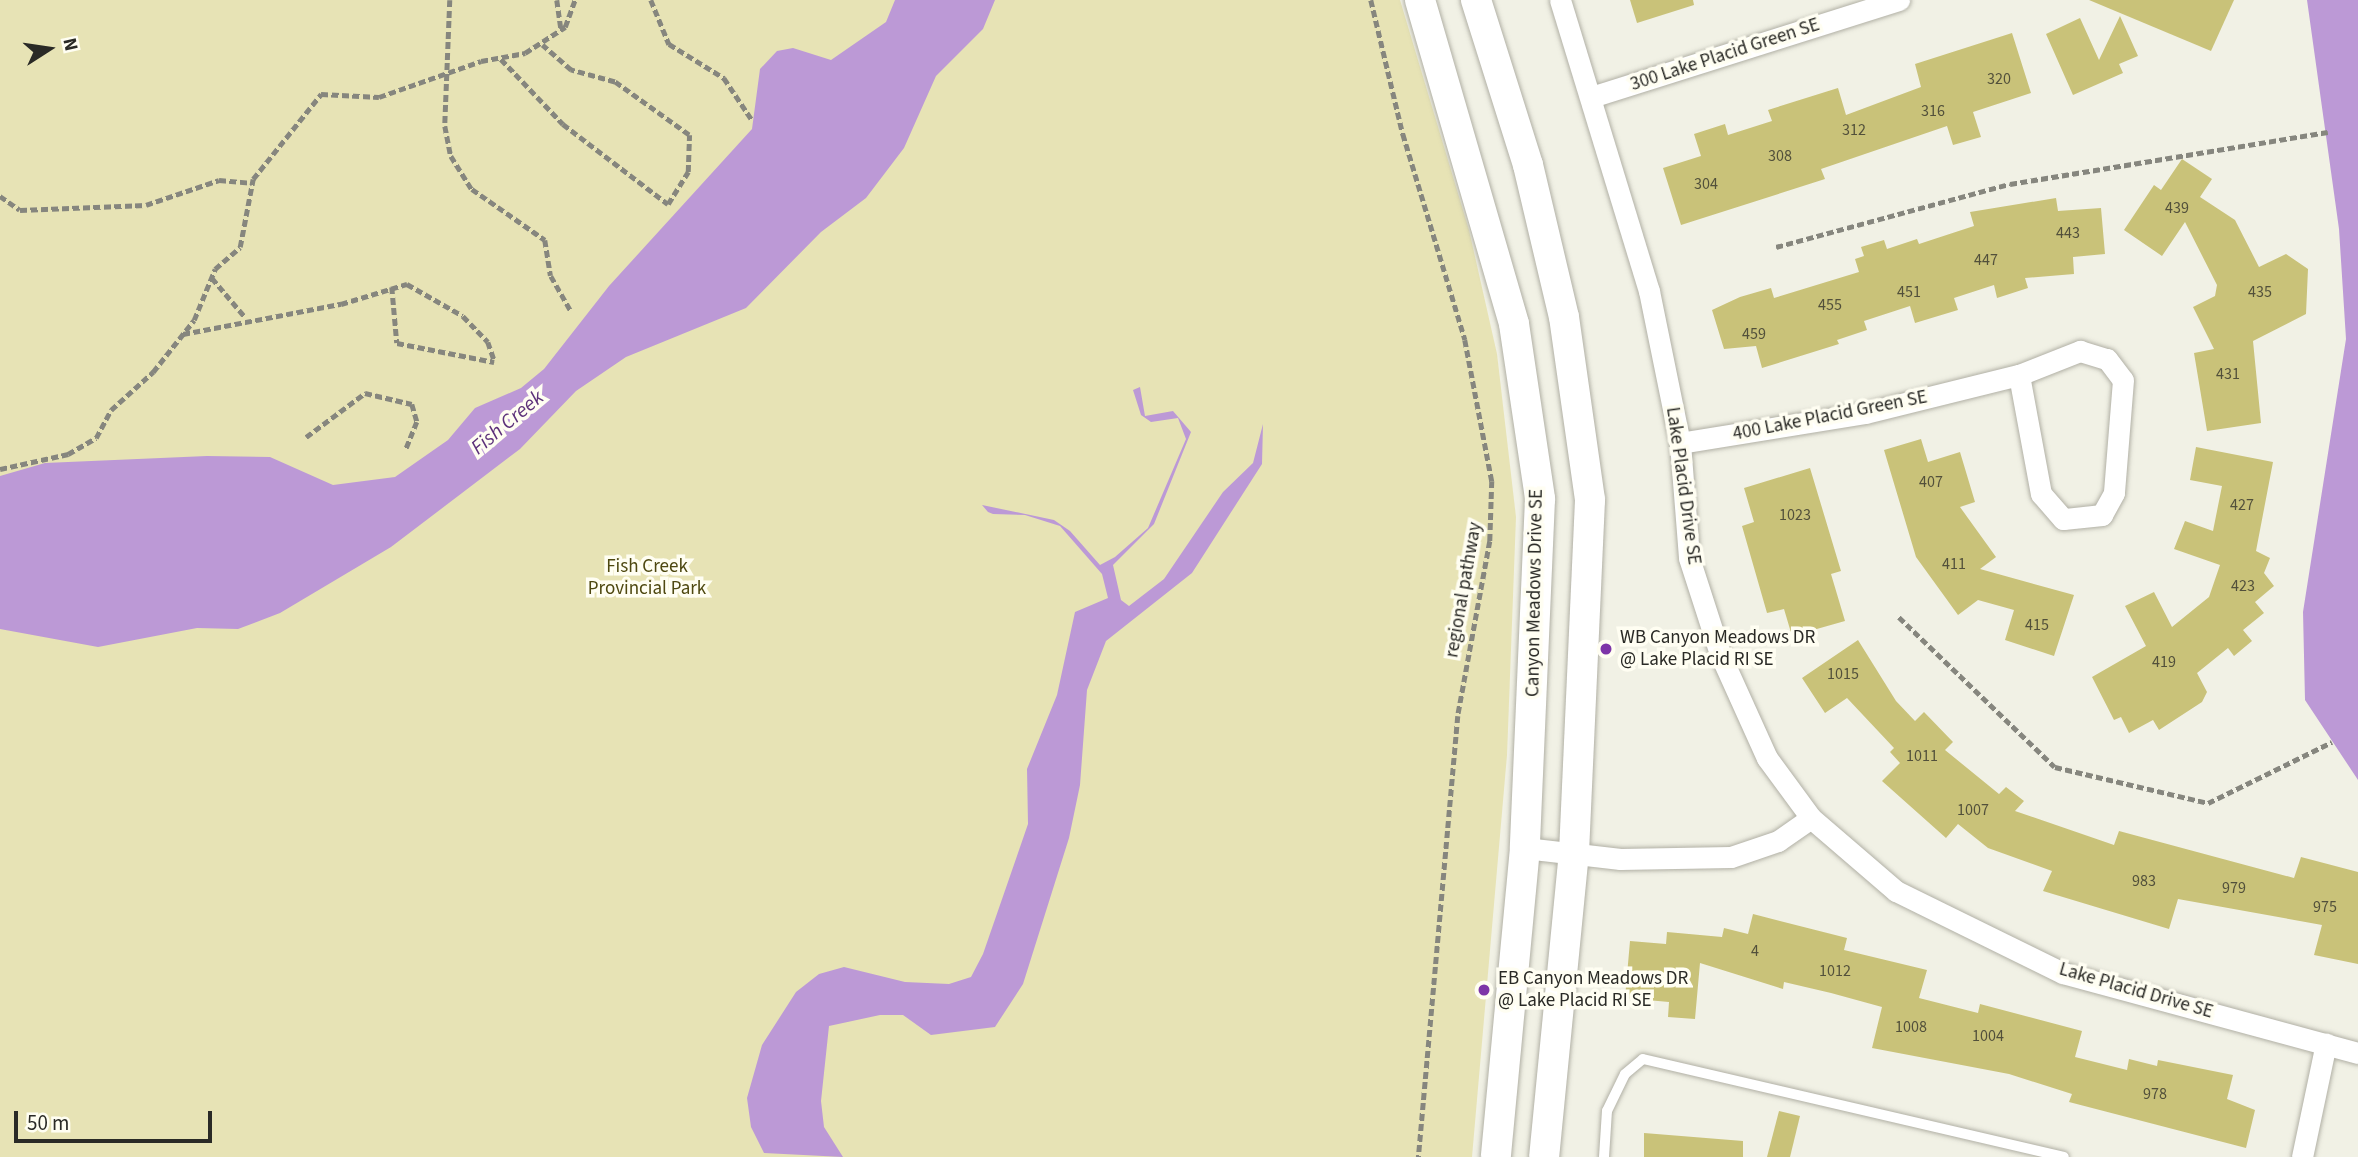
<!DOCTYPE html>
<style>
body{margin:0}
#map{position:relative;width:2358px;height:1157px;overflow:hidden;background:#f1f1e5;font-family:"Source Sans 3",sans-serif}
div>[style]{position:absolute}
[style*='--x']{left:calc(var(--x)*1px);top:calc(var(--y)*1px);width:calc(var(--w)*1px);rotate:calc(var(--a)*1deg)}
.green>*{inset:0;background:#e7e3b5}
.water>*{inset:0;background:#bc99d6}
.building>*{inset:0;background:#c9c279}
.path>*{height:4.5px;margin-top:-2.25px;transform-origin:0;background:repeating-linear-gradient(90deg,#86867e 0 7px,transparent 0 10.5px)}
.roads{filter:drop-shadow(0 0 2px #b1b0a5) drop-shadow(0 0 2px #b1b0a5)}
.lane>*{height:10px;margin:-5px;padding:0 5px;transform-origin:5px;border-radius:5px;background:#fff}
.street>*{height:21px;margin:-10.5px;padding:0 10.5px;transform-origin:10.5px;border-radius:10.5px;background:#fff}
.secondary>*{height:30px;margin:-15px;padding:0 15px;transform-origin:15px;border-radius:15px;background:#fff}
.dots>*{width:19px;height:19px;translate:-50% -50%;box-sizing:border-box;border:4px solid #fffef2;border-radius:50%}
span{translate:-50% -50%;white-space:nowrap;text-align:center;line-height:1.15;-webkit-text-stroke:7px #fffef2;paint-order:stroke}
.number-label{font-size:16px;color:#52503b}
.number-label span{-webkit-text-stroke-width:0}
.street-label{font-size:19px;color:#2a2a26}
.park-label{font-size:19px;color:#4e4810}
.poi-label{font-size:19px;color:#2a2a26}
.left{translate:0 -50%;text-align:left}
.water-label{font-size:21px;color:#5d317a;font-style:italic}
.north{position:absolute;left:14px;top:14px;width:70px;height:70px;-webkit-text-stroke:5px #fffef2;paint-order:stroke;rotate:78deg;font-size:19px;font-weight:700;line-height:28px;text-align:center;color:#2a2a26}
.north::after{content:'';display:block;margin:auto;width:24px;height:32px;background:#2a2a26;clip-path:polygon(50% 0,100% 100%,50% 72%,0 100%)}
.scale{position:absolute;left:14px;top:1111px;width:198px;height:32px;box-sizing:border-box;border:4px solid #2a2a26;border-top:0;padding-left:9px;font-size:21px;line-height:24px;white-space:nowrap;color:#2a2a26;-webkit-text-stroke:5px #fffef2;paint-order:stroke}
</style>
<div id="map">
<div class="green">
<div style="clip-path:polygon(0 0,1400px 0,1469px 230px,1497px 354px,1516px 517px,1507px 755px,1472px 1157px,0 1157px)"></div>
</div>
<div class="water">
<div style="clip-path:polygon(895px 0,995px 0,983px 29px,936px 76px,904px 148px,866px 198px,821px 232px,746px 308px,626px 357px,576px 391px,520px 449px,391px 547px,280px 613px,238px 629px,197px 628px,98px 647px,0 629px,0 476px,45px 463px,207px 456px,270px 457px,333px 485px,395px 477px,448px 440px,475px 408px,521px 388px,544px 369px,609px 286px,752px 129px,760px 69px,777px 51px,793px 48px,831px 60px,886px 22px)"></div>
<div style="clip-path:polygon(2307px 0,2358px 0,2358px 780px,2305px 700px,2303px 612px,2346px 339px,2339px 229px)"></div>
<div style="clip-path:polygon(1140px 387px,1145px 416px,1173px 411px,1191px 432px,1154px 524px,1113px 565px,1121px 600px,1129px 606px,1164px 579px,1223px 492px,1253px 463px,1263px 424px,1262px 464px,1192px 573px,1106px 641px,1087px 690px,1080px 785px,1069px 838px,1023px 984px,995px 1027px,931px 1035px,903px 1015px,880px 1015px,829px 1026px,821px 1101px,824px 1127px,843px 1157px,764px 1153px,751px 1127px,747px 1098px,762px 1045px,796px 992px,819px 974px,844px 967px,905px 982px,949px 984px,971px 977px,983px 954px,1028px 824px,1027px 769px,1057px 695px,1075px 612px,1108px 598px,1102px 574px,1060px 526px,1025px 515px,993px 514px,988px 512px,982px 505px,1054px 520px,1070px 531px,1100px 565px,1115px 557px,1148px 528px,1186px 439px,1178px 418px,1151px 422px,1141px 415px,1133px 390px)"></div>
</div>
<div class="building">
<div style="clip-path:polygon(1630px 0,1693px 0,1694px 5px,1637px 23px)"></div>
<div style="clip-path:polygon(2089px 0,2234px 0,2211px 51px)"></div>
<div style="clip-path:polygon(2120px 16px,2138px 56px,2119px 64px,2123px 73px,2073px 95px,2046px 34px,2080px 18px,2099px 60px)"></div>
<div style="clip-path:polygon(2012px 33px,2031px 93px,1973px 112px,1981px 137px,1953px 145px,1947px 126px,1821px 169px,1825px 179px,1681px 225px,1663px 168px,1701px 156px,1694px 134px,1725px 124px,1728px 135px,1772px 121px,1768px 110px,1838px 88px,1846px 115px,1921px 87px,1915px 64px)"></div>
<div style="clip-path:polygon(2182px 159px,2212px 179px,2200px 197px,2235px 220px,2259px 267px,2286px 254px,2308px 269px,2306px 314px,2253px 341px,2261px 423px,2207px 431px,2194px 353px,2214px 349px,2193px 307px,2215px 296px,2217px 285px,2185px 222px,2162px 256px,2124px 230px,2154px 185px,2161px 190px)"></div>
<div style="clip-path:polygon(2056px 198px,2058px 211px,2101px 208px,2105px 254px,2073px 257px,2074px 274px,2025px 278px,2028px 288px,1997px 298px,1994px 285px,1954px 298px,1958px 310px,1915px 323px,1910px 306px,1864px 321px,1867px 330px,1837px 340px,1839px 344px,1762px 368px,1756px 346px,1724px 349px,1712px 310px,1740px 297px,1771px 288px,1774px 298px,1859px 272px,1855px 259px,1864px 256px,1861px 247px,1884px 240px,1887px 249px,1917px 239px,1919px 244px,1974px 226px,1970px 212px)"></div>
<div style="clip-path:polygon(1921px 439px,1928px 462px,1960px 452px,1975px 502px,1960px 507px,1996px 557px,1980px 569px,2074px 595px,2054px 656px,2005px 640px,2014px 610px,1978px 600px,1958px 615px,1916px 557px,1884px 450px)"></div>
<div style="clip-path:polygon(2196px 447px,2273px 462px,2256px 551px,2270px 558px,2264px 573px,2274px 586px,2255px 602px,2264px 613px,2243px 630px,2252px 641px,2234px 656px,2228px 648px,2197px 673px,2207px 692px,2202px 702px,2159px 730px,2153px 720px,2129px 733px,2121px 717px,2114px 720px,2092px 677px,2146px 646px,2125px 606px,2154px 592px,2172px 627px,2209px 597px,2220px 565px,2174px 549px,2185px 521px,2213px 531px,2222px 486px,2190px 480px)"></div>
<div style="clip-path:polygon(1810px 468px,1841px 571px,1831px 574px,1845px 621px,1792px 636px,1784px 609px,1767px 613px,1742px 526px,1754px 522px,1744px 488px)"></div>
<div style="clip-path:polygon(1858px 640px,1896px 701px,1915px 721px,1924px 712px,1953px 742px,1945px 750px,1999px 794px,2006px 787px,2024px 801px,2015px 811px,2114px 845px,2119px 831px,2294px 878px,2301px 857px,2358px 872px,2358px 964px,2314px 955px,2322px 925px,2178px 899px,2169px 929px,2043px 891px,2052px 871px,1988px 848px,1958px 824px,1946px 838px,1882px 781px,1900px 763px,1890px 752px,1894px 748px,1847px 698px,1825px 713px,1802px 678px)"></div>
<div style="clip-path:polygon(1753px 914px,1847px 938px,1844px 950px,1927px 970px,1919px 998px,1978px 1013px,1980px 1004px,2082px 1031px,2075px 1057px,2127px 1070px,2129px 1059px,2157px 1066px,2158px 1060px,2233px 1075px,2227px 1099px,2255px 1110px,2246px 1148px,2069px 1102px,2072px 1094px,2009px 1074px,1872px 1048px,1882px 1007px,1831px 993px,1784px 982px,1783px 989px,1700px 963px,1695px 1019px,1668px 1017px,1669px 1002px,1625px 998px,1630px 941px,1666px 944px,1667px 932px,1722px 937px,1724px 928px,1748px 934px)"></div>
<div style="clip-path:polygon(1779px 1111px,1800px 1116px,1790px 1157px,1767px 1157px)"></div>
<div style="clip-path:polygon(1644px 1133px,1743px 1141px,1743px 1157px,1644px 1157px)"></div>
</div>
<div class="path">
<div style="--x:450;--y:0;--w:126;--a:92.3"></div>
<div style="--x:445;--y:126;--w:31;--a:79"></div>
<div style="--x:451;--y:156;--w:39;--a:58"></div>
<div style="--x:472;--y:189;--w:89;--a:34.9"></div>
<div style="--x:545;--y:240;--w:36;--a:81"></div>
<div style="--x:551;--y:276;--w:40;--a:60.3"></div>
<div style="--x:557;--y:0;--w:29;--a:82"></div>
<div style="--x:651;--y:0;--w:48;--a:67.8"></div>
<div style="--x:669;--y:44;--w:65;--a:31.7"></div>
<div style="--x:724;--y:78;--w:50;--a:56.3"></div>
<div style="--x:1371;--y:0;--w:138;--a:76.6"></div>
<div style="--x:1403;--y:134;--w:215;--a:73.2"></div>
<div style="--x:1465;--y:340;--w:144;--a:79.2"></div>
<div style="--x:1492;--y:481;--w:60;--a:91.9"></div>
<div style="--x:1490;--y:541;--w:178;--a:100.4"></div>
<div style="--x:1458;--y:716;--w:443;--a:95.1"></div>
<div style="--x:501;--y:59;--w:90;--a:46.4"></div>
<div style="--x:563;--y:124;--w:132;--a:37.3"></div>
<div style="--x:668;--y:204;--w:38;--a:-58"></div>
<div style="--x:688;--y:172;--w:37;--a:-88"></div>
<div style="--x:689;--y:135;--w:91;--a:-144.4"></div>
<div style="--x:615;--y:82;--w:46;--a:-164.7"></div>
<div style="--x:571;--y:70;--w:38;--a:-139"></div>
<div style="--x:0;--y:196;--w:24;--a:35"></div>
<div style="--x:20;--y:210;--w:126;--a:-2.3"></div>
<div style="--x:146;--y:205;--w:77;--a:-18.9"></div>
<div style="--x:219;--y:180;--w:33;--a:5"></div>
<div style="--x:1776;--y:247;--w:242;--a:-15.1"></div>
<div style="--x:2010;--y:184;--w:322;--a:-9.3"></div>
<div style="--x:212;--y:278;--w:52;--a:49.6"></div>
<div style="--x:392;--y:287;--w:56;--a:84.9"></div>
<div style="--x:397;--y:343;--w:99;--a:11.1"></div>
<div style="--x:183;--y:334;--w:161;--a:-10.8"></div>
<div style="--x:341;--y:304;--w:69;--a:-16.9"></div>
<div style="--x:407;--y:284;--w:64;--a:29.7"></div>
<div style="--x:463;--y:316;--w:36;--a:46"></div>
<div style="--x:488;--y:342;--w:21;--a:71"></div>
<div style="--x:306;--y:437;--w:74;--a:-36.7"></div>
<div style="--x:365;--y:393;--w:48;--a:13.2"></div>
<div style="--x:412;--y:404;--w:19;--a:74"></div>
<div style="--x:417;--y:422;--w:29;--a:112"></div>
<div style="--x:0;--y:469;--w:70;--a:-12.4"></div>
<div style="--x:68;--y:454;--w:32;--a:-30"></div>
<div style="--x:96;--y:438;--w:32;--a:-62"></div>
<div style="--x:111;--y:410;--w:57;--a:-42.1"></div>
<div style="--x:153;--y:372;--w:66;--a:-51.7"></div>
<div style="--x:194;--y:320;--w:55;--a:-67.6"></div>
<div style="--x:215;--y:269;--w:33;--a:-41"></div>
<div style="--x:240;--y:247;--w:69;--a:-79.2"></div>
<div style="--x:253;--y:179;--w:109;--a:-51.3"></div>
<div style="--x:321;--y:94;--w:58;--a:3"></div>
<div style="--x:379;--y:97;--w:108;--a:-19.4"></div>
<div style="--x:481;--y:61;--w:45;--a:-10.3"></div>
<div style="--x:525;--y:53;--w:48;--a:-33"></div>
<div style="--x:565;--y:27;--w:29;--a:-70"></div>
<div style="--x:1899;--y:617;--w:216;--a:43.9"></div>
<div style="--x:2055;--y:767;--w:157;--a:13.2"></div>
<div style="--x:2208;--y:803;--w:138;--a:-26.2"></div>
</div>
<div class="roads">
<div class="lane">
<div style="--x:1604;--y:1157;--w:46;--a:-86.3"></div>
<div style="--x:1607;--y:1111;--w:41;--a:-64.1"></div>
<div style="--x:1625;--y:1074;--w:23;--a:-40"></div>
<div style="--x:1643;--y:1059;--w:432;--a:13.1"></div>
</div>
<div class="street">
<div style="--x:1560;--y:0;--w:304;--a:73"></div>
<div style="--x:1649;--y:291;--w:155;--a:78.5"></div>
<div style="--x:1680;--y:443;--w:115;--a:85.5"></div>
<div style="--x:1689;--y:558;--w:101;--a:72.1"></div>
<div style="--x:1720;--y:654;--w:114;--a:65.7"></div>
<div style="--x:1767;--y:758;--w:74;--a:53.7"></div>
<div style="--x:1811;--y:818;--w:112;--a:40.7"></div>
<div style="--x:1896;--y:891;--w:186;--a:26.2"></div>
<div style="--x:2063;--y:973;--w:306;--a:15.2"></div>
<div style="--x:1591;--y:97;--w:323;--a:-17.5"></div>
<div style="--x:1680;--y:443;--w:187;--a:-9.2"></div>
<div style="--x:1865;--y:413;--w:159;--a:-13.9"></div>
<div style="--x:2019;--y:375;--w:66;--a:-21.5"></div>
<div style="--x:2080;--y:351;--w:28;--a:17"></div>
<div style="--x:2107;--y:359;--w:26;--a:53"></div>
<div style="--x:2123;--y:380;--w:113;--a:94.6"></div>
<div style="--x:2114;--y:493;--w:25;--a:119"></div>
<div style="--x:2102;--y:515;--w:39;--a:174"></div>
<div style="--x:2063;--y:519;--w:33;--a:-131"></div>
<div style="--x:2041;--y:494;--w:121;--a:-100.5"></div>
<div style="--x:1525;--y:848;--w:96;--a:6.6"></div>
<div style="--x:1620;--y:859;--w:111;--a:-1"></div>
<div style="--x:1731;--y:857;--w:50;--a:-18.8"></div>
<div style="--x:1778;--y:841;--w:40;--a:-34.9"></div>
<div style="--x:2302;--y:1157;--w:116;--a:-78.1"></div>
</div>
<div class="secondary">
<div style="--x:1420;--y:0;--w:337;--a:73.8"></div>
<div style="--x:1514;--y:324;--w:177;--a:81.5"></div>
<div style="--x:1540;--y:499;--w:349;--a:92.5"></div>
<div style="--x:1525;--y:848;--w:310;--a:95.4"></div>
<div style="--x:1476;--y:0;--w:173;--a:72.5"></div>
<div style="--x:1528;--y:165;--w:156;--a:76.7"></div>
<div style="--x:1564;--y:317;--w:185;--a:81.9"></div>
<div style="--x:1590;--y:500;--w:352;--a:92.6"></div>
<div style="--x:1574;--y:852;--w:306;--a:95.6"></div>
</div>
</div>
<div class="dots">
<div style="left:1606px;top:649px;background:#7d35a8"></div>
<div style="left:1484px;top:990px;background:#7d35a8"></div>
</div>
<div class="number-label">
<span style="left:1999px;top:79px">320</span>
<span style="left:1933px;top:111px">316</span>
<span style="left:1854px;top:130px">312</span>
<span style="left:1780px;top:156px">308</span>
<span style="left:1706px;top:184px">304</span>
<span style="left:2177px;top:208px">439</span>
<span style="left:2068px;top:233px">443</span>
<span style="left:1986px;top:260px">447</span>
<span style="left:1909px;top:292px">451</span>
<span style="left:2260px;top:292px">435</span>
<span style="left:1830px;top:305px">455</span>
<span style="left:1754px;top:334px">459</span>
<span style="left:2228px;top:374px">431</span>
<span style="left:1931px;top:482px">407</span>
<span style="left:2242px;top:505px">427</span>
<span style="left:1795px;top:515px">1023</span>
<span style="left:1954px;top:564px">411</span>
<span style="left:2243px;top:586px">423</span>
<span style="left:2037px;top:625px">415</span>
<span style="left:2164px;top:662px">419</span>
<span style="left:1843px;top:674px">1015</span>
<span style="left:1922px;top:756px">1011</span>
<span style="left:1973px;top:810px">1007</span>
<span style="left:2144px;top:881px">983</span>
<span style="left:2234px;top:888px">979</span>
<span style="left:2325px;top:907px">975</span>
<span style="left:1755px;top:951px">4</span>
<span style="left:1835px;top:971px">1012</span>
<span style="left:1911px;top:1027px">1008</span>
<span style="left:1988px;top:1036px">1004</span>
<span style="left:2155px;top:1094px">978</span>
</div>
<div class="street-label">
<span style="left:1725px;top:55px;rotate:-18deg">300 Lake Placid Green SE</span>
<span style="left:1830px;top:416px;rotate:-11deg">400 Lake Placid Green SE</span>
<span style="left:1683px;top:486px;rotate:82deg">Lake Placid Drive SE</span>
<span style="left:1464px;top:590px;rotate:-80deg">regional pathway</span>
<span style="left:1535px;top:593px;rotate:-89deg">Canyon Meadows Drive SE</span>
<span style="left:2136px;top:991px;rotate:16deg">Lake Placid Drive SE</span>
</div>
<div class="park-label">
<span style="left:647px;top:578px">Fish Creek<br>Provincial Park</span>
</div>
<div class="poi-label">
<span class="left" style="left:1620px;top:649px">WB Canyon Meadows DR<br>@ Lake Placid RI SE</span>
<span class="left" style="left:1498px;top:990px">EB Canyon Meadows DR<br>@ Lake Placid RI SE</span>
</div>
<div class="water-label">
<span style="left:507px;top:422px;rotate:-40deg">Fish Creek</span>
</div>
<div class="north">N</div>
<div class="scale">50 m</div>
</div>
